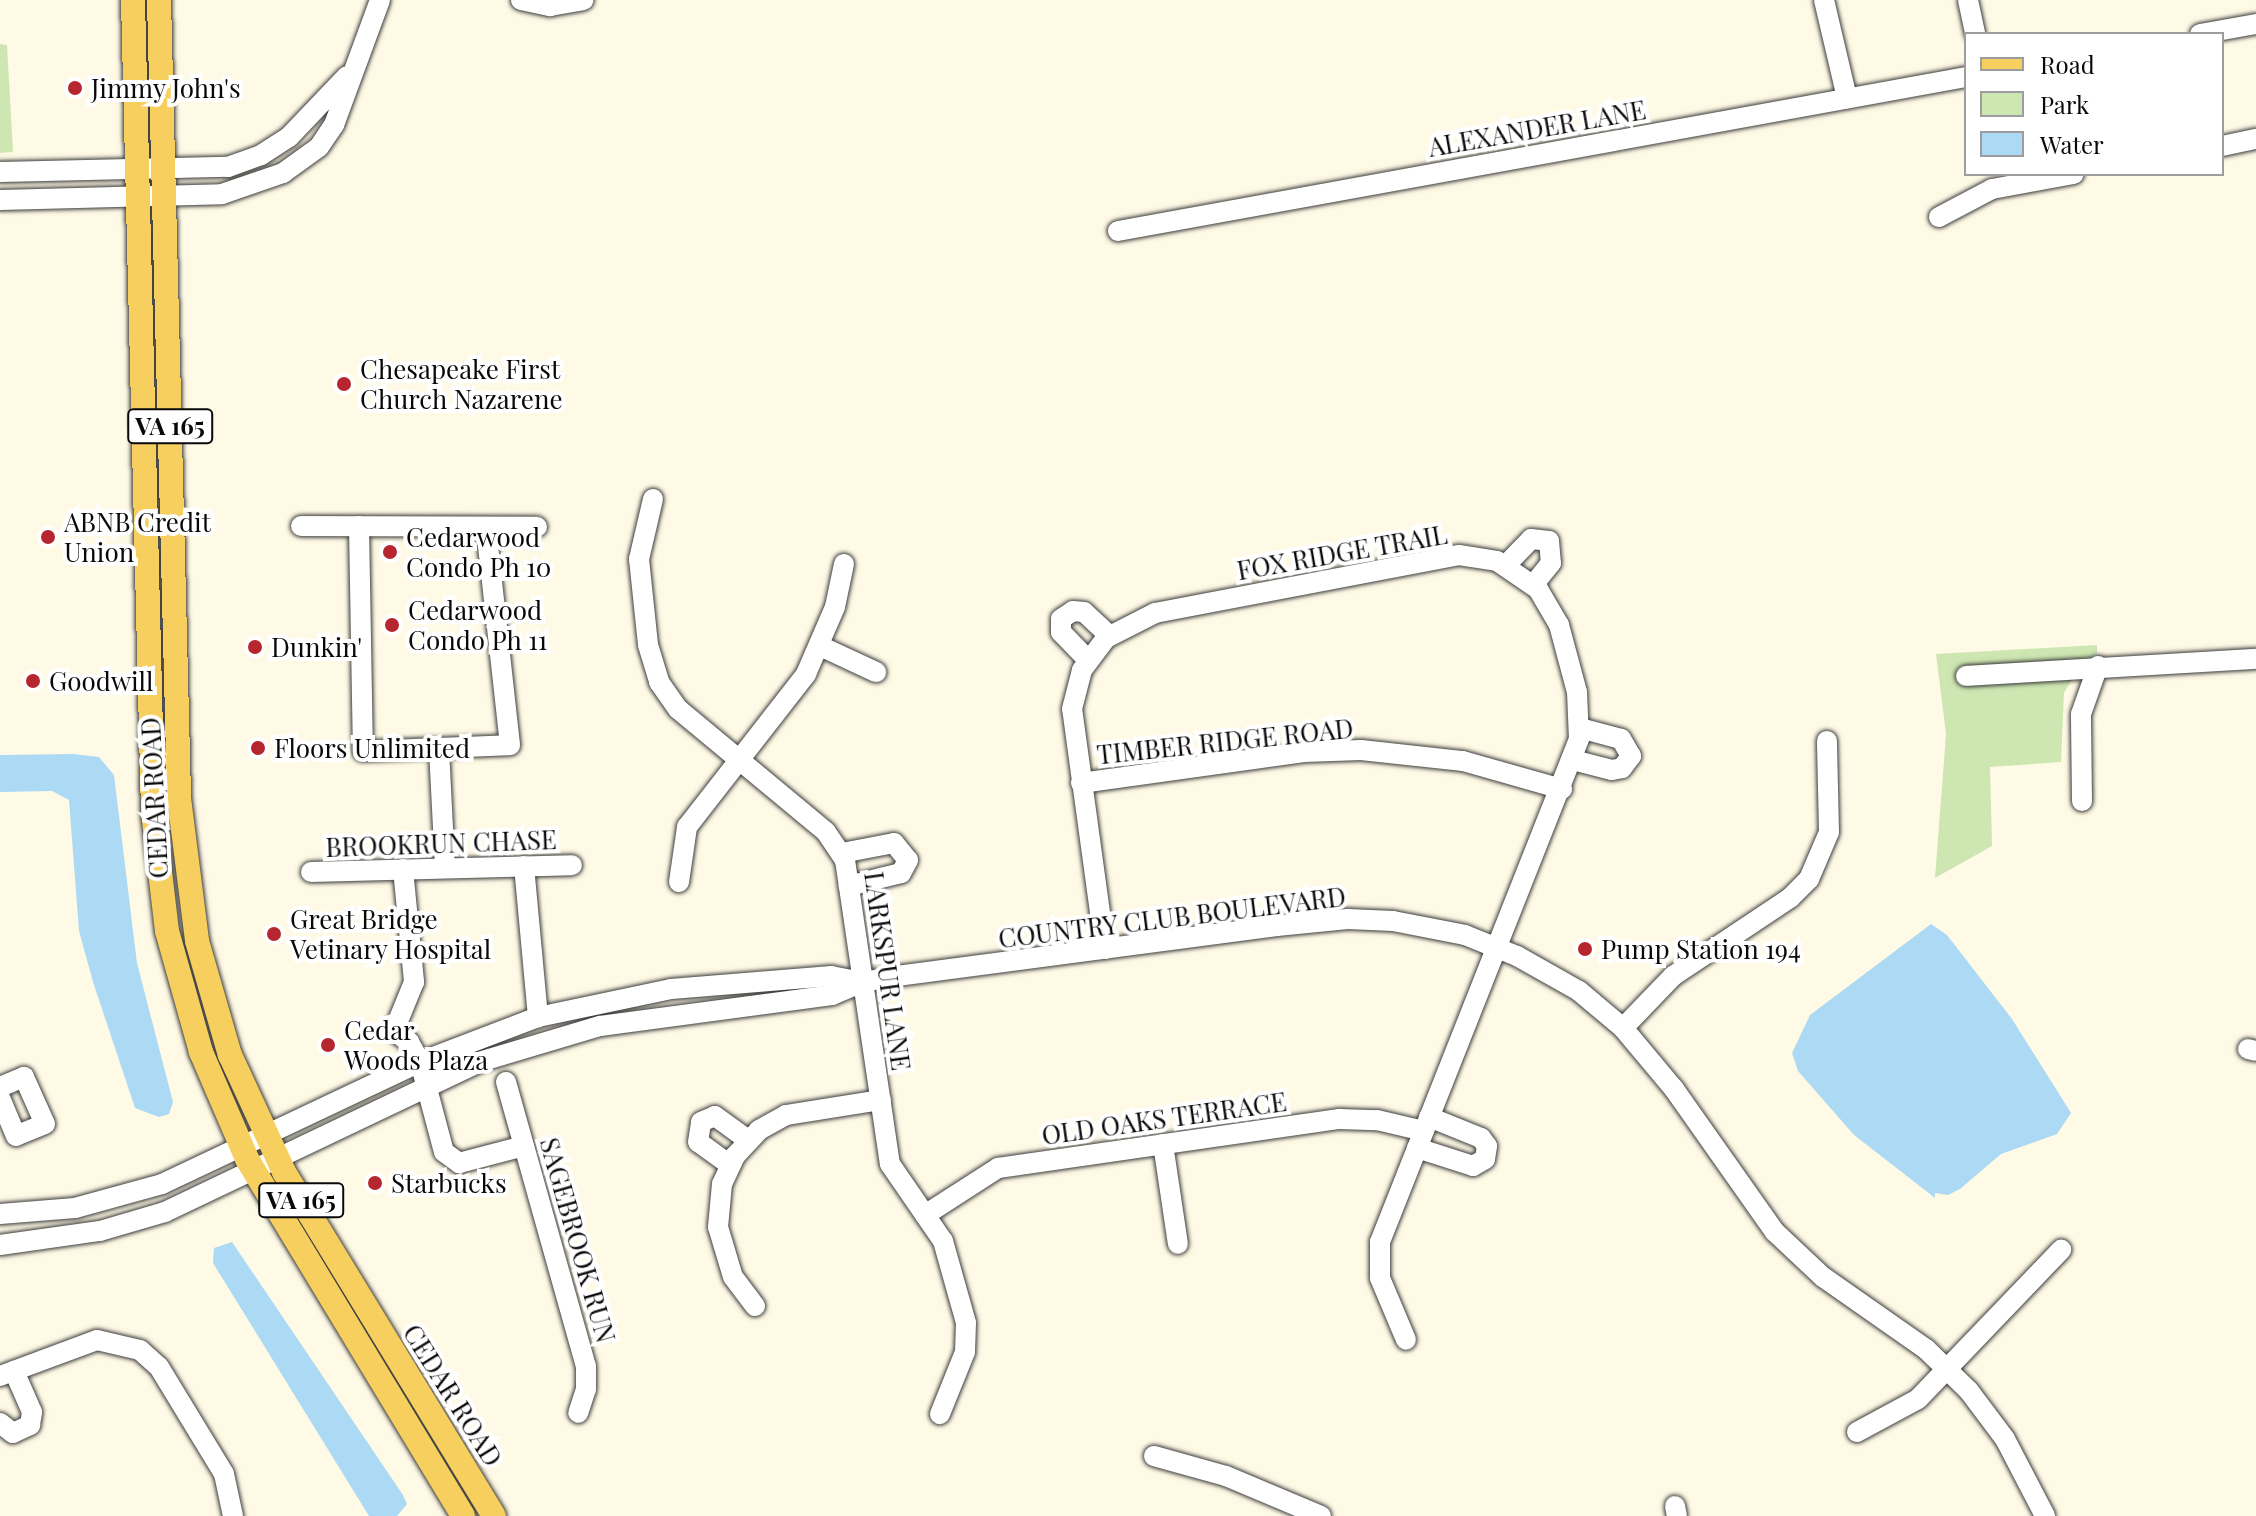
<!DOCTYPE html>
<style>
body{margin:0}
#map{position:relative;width:2256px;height:1516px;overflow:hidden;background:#fffae6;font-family:"Playfair Display",serif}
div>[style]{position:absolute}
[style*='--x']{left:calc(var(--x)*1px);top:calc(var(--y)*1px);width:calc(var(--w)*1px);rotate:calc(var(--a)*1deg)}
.green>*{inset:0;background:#cee7b2}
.water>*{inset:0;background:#acdaf4}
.roads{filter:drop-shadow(0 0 2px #3c3c3c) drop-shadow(0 0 2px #3c3c3c)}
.minor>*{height:20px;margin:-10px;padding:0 10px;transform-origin:10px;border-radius:10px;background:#fff}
.major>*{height:24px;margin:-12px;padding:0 12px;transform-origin:12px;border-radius:12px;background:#f6cf5f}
.dots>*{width:22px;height:22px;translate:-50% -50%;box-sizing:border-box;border:4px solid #fff;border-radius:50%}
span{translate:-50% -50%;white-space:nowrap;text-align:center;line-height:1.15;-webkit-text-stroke:8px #fff;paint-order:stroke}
.shield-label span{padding:2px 6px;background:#fff;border:2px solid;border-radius:6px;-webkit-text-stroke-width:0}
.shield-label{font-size:24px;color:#090909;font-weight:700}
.poi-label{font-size:26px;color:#090909}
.left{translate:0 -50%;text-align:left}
.street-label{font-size:26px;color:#090909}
.legend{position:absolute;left:1964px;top:32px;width:260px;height:144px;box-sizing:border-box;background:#fff;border:2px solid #9d9d9d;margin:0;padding:10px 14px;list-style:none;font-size:24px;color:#090909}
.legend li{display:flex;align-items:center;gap:16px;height:40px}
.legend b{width:40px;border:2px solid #9d9d9d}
</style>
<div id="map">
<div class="green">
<div style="clip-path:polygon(0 44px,7px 45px,13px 152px,0 153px)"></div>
<div style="clip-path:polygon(2097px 645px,2097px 653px,2082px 663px,2064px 693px,2061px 762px,1990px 767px,1992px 846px,1935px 878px,1946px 734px,1936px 654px)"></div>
</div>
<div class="water">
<div style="clip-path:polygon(73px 754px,99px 757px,114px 775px,137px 963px,173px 1102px,169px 1114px,159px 1117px,135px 1108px,93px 982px,79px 931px,69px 800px,52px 791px,0 792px,0 755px)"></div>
<div style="clip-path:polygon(1931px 924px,1947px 935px,2012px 1019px,2071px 1113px,2057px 1134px,2001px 1154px,1960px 1189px,1948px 1195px,1935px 1193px,1935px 1198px,1854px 1135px,1798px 1071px,1792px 1053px,1810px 1015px)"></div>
<div style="clip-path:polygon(232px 1242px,403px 1495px,407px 1504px,397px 1516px,369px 1516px,213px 1263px,214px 1248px)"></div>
</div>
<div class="roads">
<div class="minor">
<div style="--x:521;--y:0;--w:30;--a:12"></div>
<div style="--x:550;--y:6;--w:34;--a:-10"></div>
<div style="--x:1824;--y:0;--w:101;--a:76.8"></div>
<div style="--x:1968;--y:0;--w:35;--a:78"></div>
<div style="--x:2200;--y:34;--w:57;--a:-10.1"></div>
<div style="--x:2222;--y:146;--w:35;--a:-12"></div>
<div style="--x:0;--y:172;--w:228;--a:-1.3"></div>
<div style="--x:228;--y:167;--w:35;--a:-20"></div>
<div style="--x:261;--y:155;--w:33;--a:-33"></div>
<div style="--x:289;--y:137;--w:84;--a:-46.4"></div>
<div style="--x:0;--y:200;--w:222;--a:-1.5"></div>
<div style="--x:222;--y:194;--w:65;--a:-19"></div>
<div style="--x:283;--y:173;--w:44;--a:-35.8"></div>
<div style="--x:319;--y:147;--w:27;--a:-56"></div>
<div style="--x:334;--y:125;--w:133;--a:-69.8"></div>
<div style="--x:1939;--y:217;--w:60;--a:-27.8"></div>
<div style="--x:1992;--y:189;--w:83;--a:-10.4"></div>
<div style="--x:1118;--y:231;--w:862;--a:-10.29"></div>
<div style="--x:653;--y:499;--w:62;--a:103.1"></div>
<div style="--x:639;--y:559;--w:86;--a:84"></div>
<div style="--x:648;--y:645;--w:39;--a:73"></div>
<div style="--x:659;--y:682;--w:33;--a:55"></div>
<div style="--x:678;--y:709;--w:192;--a:39.7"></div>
<div style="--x:826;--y:832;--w:34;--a:56"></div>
<div style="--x:845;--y:860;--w:307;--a:81.6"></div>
<div style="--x:890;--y:1164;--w:93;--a:55.5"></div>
<div style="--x:943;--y:1241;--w:85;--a:74.3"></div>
<div style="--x:966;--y:1323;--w:29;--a:92"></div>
<div style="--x:965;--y:1352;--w:67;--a:112"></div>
<div style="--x:301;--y:526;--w:236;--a:0.2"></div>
<div style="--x:359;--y:526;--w:225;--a:89"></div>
<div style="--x:363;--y:751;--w:147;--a:-2.3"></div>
<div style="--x:510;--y:745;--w:219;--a:-96.3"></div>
<div style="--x:1506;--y:565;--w:36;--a:-46"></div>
<div style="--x:1531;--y:539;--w:18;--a:6"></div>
<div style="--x:1549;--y:541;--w:22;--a:85"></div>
<div style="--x:1551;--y:563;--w:28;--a:129"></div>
<div style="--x:820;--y:646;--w:62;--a:24.9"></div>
<div style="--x:1088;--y:660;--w:39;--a:-134"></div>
<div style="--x:1061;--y:632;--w:13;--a:-90"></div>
<div style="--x:1061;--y:619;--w:14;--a:-34"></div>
<div style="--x:1073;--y:611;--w:11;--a:5"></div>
<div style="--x:1084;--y:612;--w:34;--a:43"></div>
<div style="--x:1966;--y:676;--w:290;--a:-3.4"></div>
<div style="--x:439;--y:749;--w:119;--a:87.1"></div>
<div style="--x:1573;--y:760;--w:40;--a:14.4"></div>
<div style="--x:1612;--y:770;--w:10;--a:-11"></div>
<div style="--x:1622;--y:768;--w:15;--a:-53"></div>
<div style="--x:1631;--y:756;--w:20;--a:-120"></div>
<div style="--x:1621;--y:739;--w:42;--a:-165"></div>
<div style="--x:1081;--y:783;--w:225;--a:-7.9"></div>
<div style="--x:1304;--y:752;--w:57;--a:-2"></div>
<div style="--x:1361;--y:750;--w:103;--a:6.2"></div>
<div style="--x:1463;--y:761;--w:103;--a:15.8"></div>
<div style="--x:2082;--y:801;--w:87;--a:-90.7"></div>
<div style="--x:2081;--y:714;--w:51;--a:-70.5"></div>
<div style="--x:842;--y:853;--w:53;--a:-10.9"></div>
<div style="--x:894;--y:843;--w:22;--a:51"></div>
<div style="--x:908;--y:860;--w:15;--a:118"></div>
<div style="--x:901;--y:873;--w:54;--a:166"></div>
<div style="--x:524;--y:866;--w:152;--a:84.7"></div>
<div style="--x:403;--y:869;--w:114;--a:84.4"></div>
<div style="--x:414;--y:982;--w:53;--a:112.2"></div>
<div style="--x:394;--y:1031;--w:19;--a:36"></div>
<div style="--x:409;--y:1042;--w:23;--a:61"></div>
<div style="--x:420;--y:1062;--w:93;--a:75.1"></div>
<div style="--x:444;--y:1152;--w:19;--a:36"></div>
<div style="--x:459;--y:1163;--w:67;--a:-14.7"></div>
<div style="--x:311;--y:872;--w:261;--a:-1.5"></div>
<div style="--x:679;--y:882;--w:56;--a:-81.7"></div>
<div style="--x:687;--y:827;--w:194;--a:-52.1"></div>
<div style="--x:806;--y:674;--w:73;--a:-66.6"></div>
<div style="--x:835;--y:607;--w:44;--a:-78.2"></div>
<div style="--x:1105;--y:949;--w:242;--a:-97.8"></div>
<div style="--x:1072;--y:709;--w:40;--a:-75.6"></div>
<div style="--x:1082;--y:670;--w:40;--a:-53"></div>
<div style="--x:1106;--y:638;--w:55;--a:-27"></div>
<div style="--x:1155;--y:613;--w:309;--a:-10.8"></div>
<div style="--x:1459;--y:555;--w:38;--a:9"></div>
<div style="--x:1497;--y:561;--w:50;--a:34.3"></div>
<div style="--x:1538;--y:589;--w:42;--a:59.7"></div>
<div style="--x:1559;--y:625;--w:69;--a:75"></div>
<div style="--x:1577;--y:692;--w:47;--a:87.6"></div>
<div style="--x:1579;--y:739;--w:541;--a:111.59"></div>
<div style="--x:1380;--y:1242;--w:36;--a:90"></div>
<div style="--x:1380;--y:1278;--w:67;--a:67.2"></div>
<div style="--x:1623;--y:1028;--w:72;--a:-46.1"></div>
<div style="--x:1673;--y:976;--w:141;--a:-33.7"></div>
<div style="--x:1790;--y:898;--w:27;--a:-45"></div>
<div style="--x:1809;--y:879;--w:51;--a:-66.9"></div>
<div style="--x:1829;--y:832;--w:91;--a:-91.3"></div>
<div style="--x:2248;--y:1049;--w:8;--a:14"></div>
<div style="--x:506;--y:1082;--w:295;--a:74.3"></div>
<div style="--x:586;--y:1366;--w:23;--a:90"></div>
<div style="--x:586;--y:1389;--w:25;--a:108"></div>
<div style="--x:0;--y:1087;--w:26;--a:-23"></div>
<div style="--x:24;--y:1077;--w:51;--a:65.9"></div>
<div style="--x:45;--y:1124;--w:31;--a:158"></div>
<div style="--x:16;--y:1136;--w:41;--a:-112.8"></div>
<div style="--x:1163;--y:1144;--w:101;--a:81.5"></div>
<div style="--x:1417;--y:1148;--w:59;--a:17.8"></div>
<div style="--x:1473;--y:1166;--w:14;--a:-30"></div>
<div style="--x:1485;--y:1159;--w:13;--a:-81"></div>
<div style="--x:1487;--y:1146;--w:10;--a:-127"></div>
<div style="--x:1481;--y:1138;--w:56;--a:-158"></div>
<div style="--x:730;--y:1165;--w:39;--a:-144"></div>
<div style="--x:698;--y:1142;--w:20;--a:-81"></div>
<div style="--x:701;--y:1122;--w:15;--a:-23"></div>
<div style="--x:715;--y:1116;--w:41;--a:36"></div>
<div style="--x:0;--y:1214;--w:75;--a:-4.6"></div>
<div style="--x:75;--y:1208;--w:90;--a:-15.4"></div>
<div style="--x:162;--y:1184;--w:285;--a:-25.3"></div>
<div style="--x:420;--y:1062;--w:126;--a:-20.9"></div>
<div style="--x:538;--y:1017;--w:136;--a:-11.9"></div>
<div style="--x:671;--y:989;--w:161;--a:-4.6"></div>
<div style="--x:831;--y:976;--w:33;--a:11"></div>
<div style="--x:925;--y:1215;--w:87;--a:-32.8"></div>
<div style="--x:998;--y:1168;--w:345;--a:-8.2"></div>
<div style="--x:1339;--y:1119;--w:38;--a:2"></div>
<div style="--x:1377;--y:1120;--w:48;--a:13.2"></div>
<div style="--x:0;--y:1245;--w:101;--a:-8"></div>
<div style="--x:100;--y:1231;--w:68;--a:-16.3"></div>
<div style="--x:165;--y:1212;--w:348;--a:-25.5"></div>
<div style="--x:479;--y:1062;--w:126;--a:-16.6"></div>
<div style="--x:600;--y:1026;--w:234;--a:-7.6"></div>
<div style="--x:832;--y:995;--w:34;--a:-23"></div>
<div style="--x:863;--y:982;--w:35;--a:-10"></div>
<div style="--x:897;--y:976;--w:383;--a:-7.5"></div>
<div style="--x:1277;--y:926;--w:71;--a:-5.6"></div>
<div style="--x:1348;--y:919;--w:45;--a:2.5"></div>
<div style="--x:1393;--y:921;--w:73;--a:11"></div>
<div style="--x:1465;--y:935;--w:56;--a:22"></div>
<div style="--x:1517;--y:956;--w:71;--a:29.4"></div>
<div style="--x:1579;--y:991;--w:57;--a:40.1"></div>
<div style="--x:1623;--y:1028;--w:80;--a:50.1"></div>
<div style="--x:1674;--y:1089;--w:175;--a:54.8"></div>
<div style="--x:1775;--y:1232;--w:66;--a:43.2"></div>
<div style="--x:1823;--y:1277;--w:126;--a:35"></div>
<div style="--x:1926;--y:1349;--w:60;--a:44.3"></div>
<div style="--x:1969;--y:1391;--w:60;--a:53.1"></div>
<div style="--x:2005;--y:1439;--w:87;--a:62.5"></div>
<div style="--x:755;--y:1306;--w:36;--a:-127"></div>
<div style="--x:733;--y:1277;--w:52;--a:-106.7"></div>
<div style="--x:718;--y:1227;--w:43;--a:-84.7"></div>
<div style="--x:722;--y:1184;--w:31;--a:-65"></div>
<div style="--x:735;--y:1156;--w:35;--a:-47"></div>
<div style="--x:759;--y:1130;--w:31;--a:-29"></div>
<div style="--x:786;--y:1115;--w:96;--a:-9"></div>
<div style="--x:0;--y:1376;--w:103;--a:-20.4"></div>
<div style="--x:97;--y:1340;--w:44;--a:13.1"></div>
<div style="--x:140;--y:1350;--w:25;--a:42"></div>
<div style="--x:159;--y:1367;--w:125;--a:58.7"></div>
<div style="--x:224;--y:1474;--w:43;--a:77.9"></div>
<div style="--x:0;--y:1423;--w:16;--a:38"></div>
<div style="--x:13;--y:1433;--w:19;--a:-25"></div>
<div style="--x:30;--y:1425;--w:13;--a:-81"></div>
<div style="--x:32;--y:1412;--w:45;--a:-113.7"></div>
<div style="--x:1857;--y:1432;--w:69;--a:-28.4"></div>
<div style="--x:1918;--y:1399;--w:207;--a:-46.2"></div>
<div style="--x:1154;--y:1456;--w:75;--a:15.5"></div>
<div style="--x:1226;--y:1476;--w:103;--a:22.8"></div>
<div style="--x:1675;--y:1506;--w:10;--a:79"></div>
</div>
<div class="major">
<div style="--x:133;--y:0;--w:812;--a:88.59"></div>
<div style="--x:153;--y:812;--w:120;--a:83.3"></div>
<div style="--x:167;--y:931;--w:126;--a:74.3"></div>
<div style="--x:201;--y:1052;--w:116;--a:66.7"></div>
<div style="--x:247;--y:1159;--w:417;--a:58.8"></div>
<div style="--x:159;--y:0;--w:798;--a:88.56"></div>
<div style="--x:179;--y:798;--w:144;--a:82.8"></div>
<div style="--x:197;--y:941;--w:119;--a:73.9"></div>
<div style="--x:230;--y:1055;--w:129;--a:65.2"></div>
<div style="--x:284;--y:1172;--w:403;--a:58.6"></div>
</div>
</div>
<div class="dots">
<div style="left:75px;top:88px;background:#b5262e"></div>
<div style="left:344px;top:384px;background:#b5262e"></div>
<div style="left:48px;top:537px;background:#b5262e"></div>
<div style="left:390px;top:552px;background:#b5262e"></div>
<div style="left:392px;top:625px;background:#b5262e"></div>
<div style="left:255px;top:647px;background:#b5262e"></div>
<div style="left:33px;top:681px;background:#b5262e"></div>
<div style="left:258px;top:748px;background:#b5262e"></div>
<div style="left:274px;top:934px;background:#b5262e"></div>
<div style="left:1585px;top:949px;background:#b5262e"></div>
<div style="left:328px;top:1045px;background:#b5262e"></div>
<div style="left:375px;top:1183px;background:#b5262e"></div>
</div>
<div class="shield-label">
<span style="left:170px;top:426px">VA 165</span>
<span style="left:301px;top:1200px">VA 165</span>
</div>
<div class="poi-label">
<span class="left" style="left:91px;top:88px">Jimmy John's</span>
<span class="left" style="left:360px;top:384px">Chesapeake First<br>Church Nazarene</span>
<span class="left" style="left:64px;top:537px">ABNB Credit<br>Union</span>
<span class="left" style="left:406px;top:552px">Cedarwood<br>Condo Ph 10</span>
<span class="left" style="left:408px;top:625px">Cedarwood<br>Condo Ph 11</span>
<span class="left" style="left:271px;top:647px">Dunkin'</span>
<span class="left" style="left:49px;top:681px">Goodwill</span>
<span class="left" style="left:274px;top:748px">Floors Unlimited</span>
<span class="left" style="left:290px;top:934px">Great Bridge<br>Vetinary Hospital</span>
<span class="left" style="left:1601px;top:949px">Pump Station 194</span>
<span class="left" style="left:344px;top:1045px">Cedar<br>Woods Plaza</span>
<span class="left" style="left:391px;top:1183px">Starbucks</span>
</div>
<div class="street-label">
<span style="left:1537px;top:128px;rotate:-10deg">ALEXANDER LANE</span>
<span style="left:1342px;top:552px;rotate:-10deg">FOX RIDGE TRAIL</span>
<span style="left:1225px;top:741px;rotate:-6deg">TIMBER RIDGE ROAD</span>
<span style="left:154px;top:798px;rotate:-93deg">CEDAR ROAD</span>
<span style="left:441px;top:843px;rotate:-2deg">BROOKRUN CHASE</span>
<span style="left:1172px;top:917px;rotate:-7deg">COUNTRY CLUB BOULEVARD</span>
<span style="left:888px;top:971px;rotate:82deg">LARKSPUR LANE</span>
<span style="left:1164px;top:1118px;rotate:-8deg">OLD OAKS TERRACE</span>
<span style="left:578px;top:1240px;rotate:74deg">SAGEBROOK RUN</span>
<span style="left:453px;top:1395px;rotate:58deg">CEDAR ROAD</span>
</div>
<ul class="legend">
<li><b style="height:10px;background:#f6cf5f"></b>Road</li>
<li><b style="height:22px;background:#cee7b2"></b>Park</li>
<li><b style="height:22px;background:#acdaf4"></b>Water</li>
</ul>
</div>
